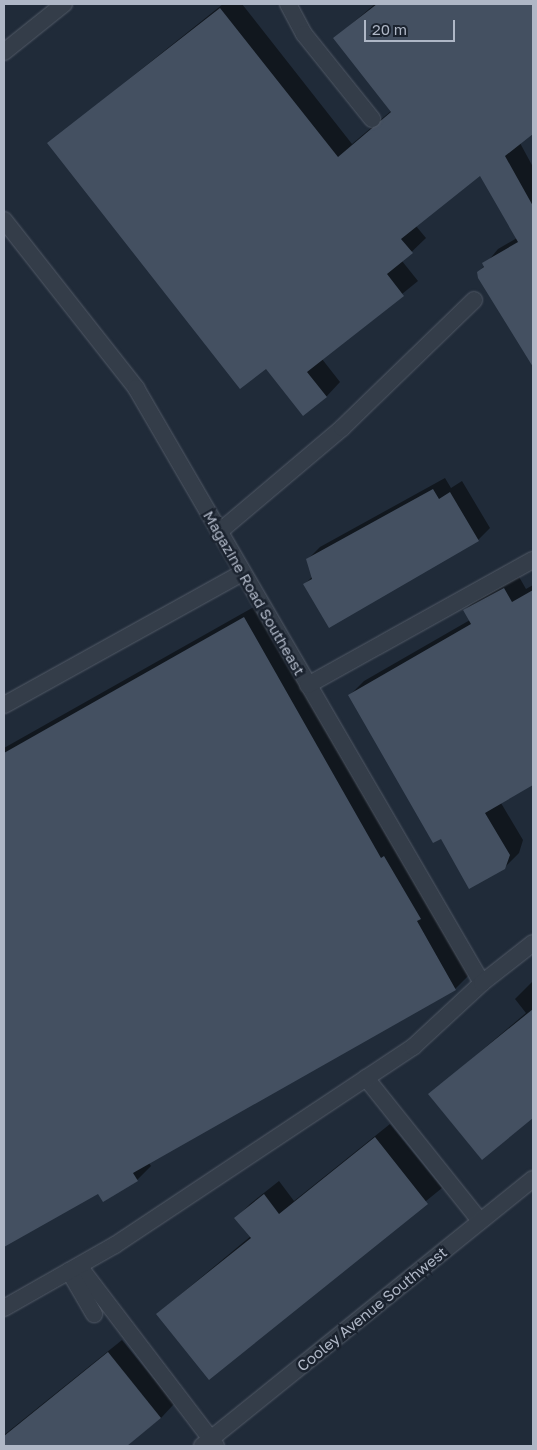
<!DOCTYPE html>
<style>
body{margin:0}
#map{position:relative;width:537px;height:1450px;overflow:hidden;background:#202b39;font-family:"Golos Text",sans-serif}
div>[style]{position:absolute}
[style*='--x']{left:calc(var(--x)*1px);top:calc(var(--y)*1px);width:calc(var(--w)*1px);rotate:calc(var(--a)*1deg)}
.shadow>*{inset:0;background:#0007}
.building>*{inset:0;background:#445061}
.roads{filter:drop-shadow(0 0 1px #525a67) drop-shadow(0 0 1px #525a67)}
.lane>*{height:16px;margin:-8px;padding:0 8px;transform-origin:8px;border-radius:8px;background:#343d49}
span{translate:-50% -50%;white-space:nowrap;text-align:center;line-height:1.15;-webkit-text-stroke:5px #1a222e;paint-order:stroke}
.street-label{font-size:15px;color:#afb7c6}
.frame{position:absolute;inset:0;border:5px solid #afb7c6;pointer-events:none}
.scale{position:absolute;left:364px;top:20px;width:91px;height:22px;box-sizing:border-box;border:2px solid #afb7c6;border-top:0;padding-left:6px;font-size:15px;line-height:18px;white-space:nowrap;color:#afb7c6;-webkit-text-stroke:4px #1a222e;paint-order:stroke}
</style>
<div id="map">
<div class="shadow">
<div style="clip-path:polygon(223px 4px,242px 4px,352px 144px,391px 111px,335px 38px,375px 4px,533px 4px,533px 133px,520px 143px,533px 167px,533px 347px,479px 272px,498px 249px,517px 238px,481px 174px,416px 226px,426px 238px,402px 261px,418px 281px,322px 359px,340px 382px,326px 397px,266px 367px,49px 143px)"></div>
<div style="clip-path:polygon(445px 478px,451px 488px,462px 481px,490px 528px,478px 540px,305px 584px,313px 576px,308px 559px,320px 547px)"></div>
<div style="clip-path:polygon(518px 575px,526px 589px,533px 585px,533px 784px,501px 803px,523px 840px,519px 853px,504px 868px,441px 838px,350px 695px,364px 681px,470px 620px,465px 610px,479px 596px)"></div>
<div style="clip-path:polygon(259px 604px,469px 975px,455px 989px,149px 1163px,151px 1166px,137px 1180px,99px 1192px,4px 1246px,4px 748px)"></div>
<div style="clip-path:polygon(533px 981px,533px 1117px,482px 1158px,430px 1094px,526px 1013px,515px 999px)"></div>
<div style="clip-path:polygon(390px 1124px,442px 1188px,209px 1378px,157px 1314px,251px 1236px,236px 1218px,250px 1204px,279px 1181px,294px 1201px)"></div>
<div style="clip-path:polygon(122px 1340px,174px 1404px,161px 1418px,125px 1446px,4px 1446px,4px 1435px)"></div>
</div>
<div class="building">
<div style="clip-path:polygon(377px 4px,533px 4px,533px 134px,505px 156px,533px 206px,533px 367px,478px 278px,477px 272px,484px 267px,482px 263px,518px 242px,480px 176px,401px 239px,413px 253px,387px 274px,404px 296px,307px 372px,327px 397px,303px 416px,266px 369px,240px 389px,47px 143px,220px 8px,338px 157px,391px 112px,333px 38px)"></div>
<div style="clip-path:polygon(433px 489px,439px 499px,450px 492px,479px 541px,329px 628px,303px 584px,312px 579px,306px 559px)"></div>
<div style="clip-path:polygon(504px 588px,512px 602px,533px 590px,533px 785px,485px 813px,510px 855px,505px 869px,469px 889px,441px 839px,433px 843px,348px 695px,471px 624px,463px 610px)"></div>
<div style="clip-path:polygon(244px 617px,381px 858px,384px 856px,421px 919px,417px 921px,456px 990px,133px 1173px,138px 1181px,103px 1202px,98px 1194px,4px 1247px,4px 753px)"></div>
<div style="clip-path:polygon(533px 1009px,533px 1118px,482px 1160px,428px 1094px)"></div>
<div style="clip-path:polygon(375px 1137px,428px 1204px,209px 1380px,156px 1314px,251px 1238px,234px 1218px,264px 1194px,279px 1214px)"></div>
<div style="clip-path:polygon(108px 1352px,161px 1418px,127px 1446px,4px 1446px,4px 1436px)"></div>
</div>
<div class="roads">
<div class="lane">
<div style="--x:288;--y:4;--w:34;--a:62"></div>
<div style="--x:304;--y:34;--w:109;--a:51.3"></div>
<div style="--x:4;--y:52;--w:77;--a:-38.7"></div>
<div style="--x:4;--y:220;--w:214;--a:51.8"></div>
<div style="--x:136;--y:388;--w:688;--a:59.82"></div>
<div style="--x:219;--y:532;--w:161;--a:-40.2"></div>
<div style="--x:342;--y:428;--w:184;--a:-44.1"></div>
<div style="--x:308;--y:685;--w:257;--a:-29.1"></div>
<div style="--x:4;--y:705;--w:272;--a:-29"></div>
<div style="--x:366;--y:1078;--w:183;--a:51.4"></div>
<div style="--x:79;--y:1266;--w:226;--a:52.7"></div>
<div style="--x:69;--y:1271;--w:50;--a:59.8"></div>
<div style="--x:4;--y:1308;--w:128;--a:-29.6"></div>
<div style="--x:115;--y:1245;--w:358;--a:-33.6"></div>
<div style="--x:413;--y:1047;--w:94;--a:-42.8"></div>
<div style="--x:482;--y:983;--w:65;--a:-38.1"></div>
<div style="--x:202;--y:1446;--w:425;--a:-38.9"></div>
</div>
</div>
<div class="street-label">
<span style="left:254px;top:593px;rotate:60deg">Magazine Road Southeast</span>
<span style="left:372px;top:1309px;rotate:-39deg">Cooley Avenue Southwest</span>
</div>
<div class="frame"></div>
<div class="scale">20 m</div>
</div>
